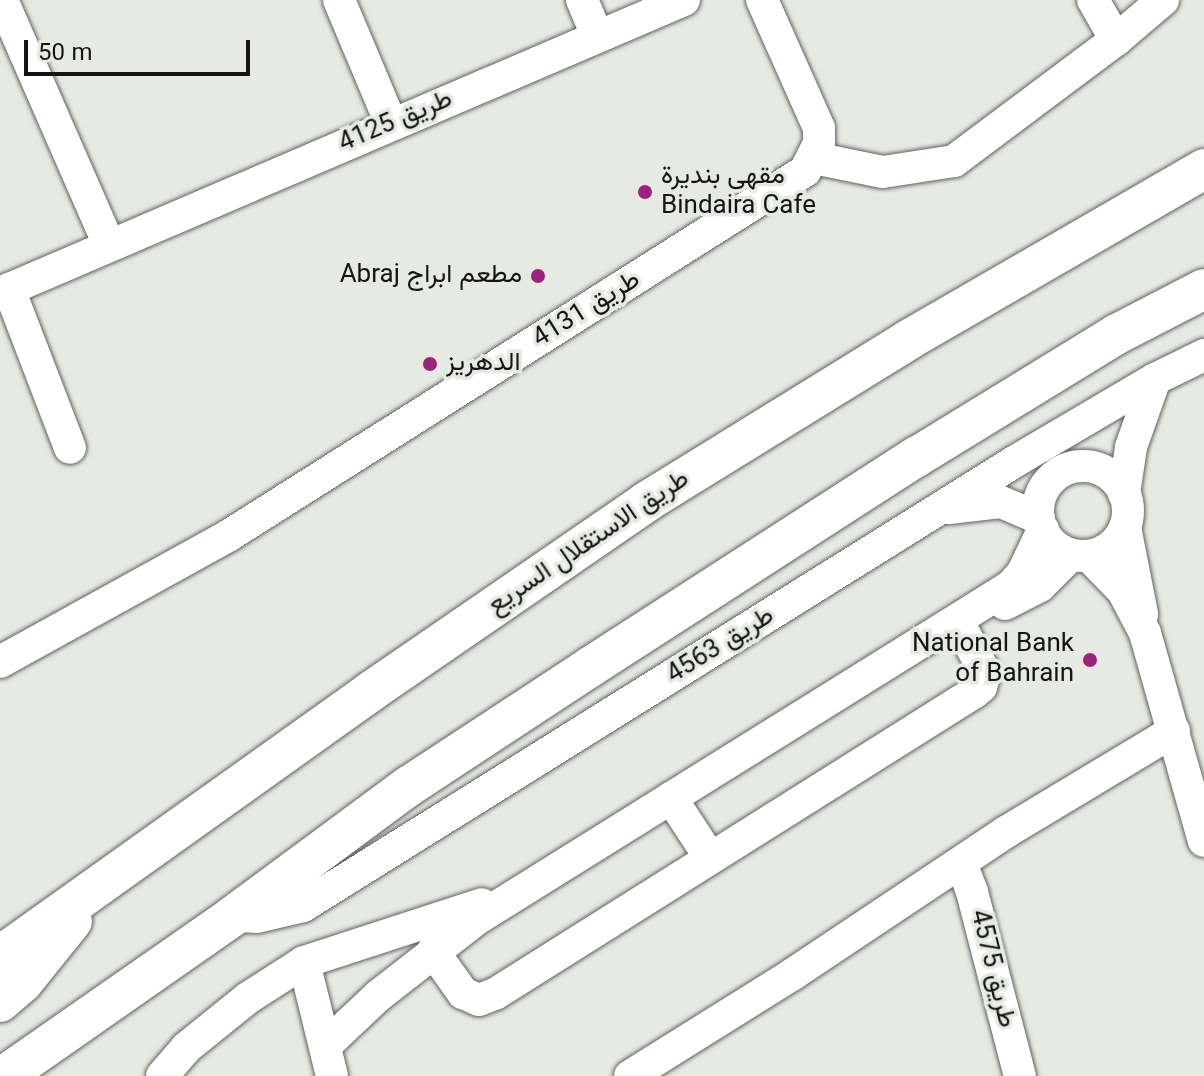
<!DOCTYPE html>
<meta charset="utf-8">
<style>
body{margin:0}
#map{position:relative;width:1204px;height:1076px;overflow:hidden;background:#e6eae3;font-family:Georgia,Vazirmatn,serif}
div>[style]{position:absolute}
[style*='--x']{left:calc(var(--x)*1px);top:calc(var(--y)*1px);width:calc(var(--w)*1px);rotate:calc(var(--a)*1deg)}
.roads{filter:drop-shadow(0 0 2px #5f635c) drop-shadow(0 0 2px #5f635c)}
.minor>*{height:32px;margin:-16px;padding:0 16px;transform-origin:16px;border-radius:16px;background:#fff}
.minor>.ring{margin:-16px;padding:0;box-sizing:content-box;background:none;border:32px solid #fff;border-radius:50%}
.major>*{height:40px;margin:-20px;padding:0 20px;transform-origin:20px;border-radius:20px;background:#fff}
.dots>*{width:22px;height:22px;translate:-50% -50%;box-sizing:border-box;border:4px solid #e6eae3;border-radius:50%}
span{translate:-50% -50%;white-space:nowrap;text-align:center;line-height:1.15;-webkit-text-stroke:7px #e6eae3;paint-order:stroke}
.street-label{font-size:26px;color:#141513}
.poi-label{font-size:26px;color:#141513}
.left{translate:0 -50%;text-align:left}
.right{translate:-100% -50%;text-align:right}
.scale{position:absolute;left:24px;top:40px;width:226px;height:36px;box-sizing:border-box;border:4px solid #141513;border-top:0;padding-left:10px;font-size:24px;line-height:28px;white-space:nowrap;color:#141513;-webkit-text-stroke:6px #e6eae3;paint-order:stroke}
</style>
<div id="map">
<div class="roads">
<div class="minor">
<div style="--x:2;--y:0;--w:267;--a:66.4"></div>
<div style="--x:339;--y:0;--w:134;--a:67.2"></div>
<div style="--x:582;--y:0;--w:39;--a:67"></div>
<div style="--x:1093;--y:0;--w:46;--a:60.1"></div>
<div style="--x:814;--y:158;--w:70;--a:11.5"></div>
<div style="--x:883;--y:172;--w:72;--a:-8.8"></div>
<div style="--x:954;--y:161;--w:202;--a:-36.8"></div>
<div style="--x:1116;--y:40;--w:62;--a:-40.4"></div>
<div style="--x:9;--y:289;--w:170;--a:69"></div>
<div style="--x:0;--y:293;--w:744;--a:-23.19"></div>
<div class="ring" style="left:1038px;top:466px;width:58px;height:58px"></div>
<div style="--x:1124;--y:494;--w:48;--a:-81.5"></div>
<div style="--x:1131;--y:447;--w:72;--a:-70.6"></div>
<div style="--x:949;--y:508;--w:52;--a:-6.6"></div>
<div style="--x:1001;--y:502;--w:41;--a:22.8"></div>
<div style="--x:1125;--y:527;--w:89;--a:78.9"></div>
<div style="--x:1089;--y:556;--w:49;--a:45.8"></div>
<div style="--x:1123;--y:591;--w:47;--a:62.4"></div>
<div style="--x:1145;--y:633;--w:216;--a:74.2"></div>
<div style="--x:1005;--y:604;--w:39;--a:-27"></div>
<div style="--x:1040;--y:586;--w:44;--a:-45"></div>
<div style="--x:0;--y:662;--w:260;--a:-28.9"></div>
<div style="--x:228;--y:536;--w:683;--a:-32.32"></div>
<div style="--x:805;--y:171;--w:31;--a:-63"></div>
<div style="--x:819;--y:143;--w:15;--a:-90"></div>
<div style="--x:819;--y:128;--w:140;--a:-114"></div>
<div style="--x:671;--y:798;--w:69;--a:56.8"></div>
<div style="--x:961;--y:863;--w:31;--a:69"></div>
<div style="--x:972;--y:892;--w:190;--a:75.4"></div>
<div style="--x:233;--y:916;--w:24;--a:2"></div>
<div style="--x:257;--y:917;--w:47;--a:-13.4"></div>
<div style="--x:303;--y:906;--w:838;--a:-31.98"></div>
<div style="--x:1014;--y:462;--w:164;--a:-30.5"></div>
<div style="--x:1155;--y:379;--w:55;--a:-26.1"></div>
<div style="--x:433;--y:951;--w:52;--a:54.5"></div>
<div style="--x:463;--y:993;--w:17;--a:24"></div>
<div style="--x:479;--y:1000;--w:17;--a:-21"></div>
<div style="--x:495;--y:994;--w:567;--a:-32.18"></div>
<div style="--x:975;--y:692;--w:8;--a:-40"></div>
<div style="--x:981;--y:687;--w:15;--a:-74"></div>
<div style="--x:985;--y:673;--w:56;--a:-117.5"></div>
<div style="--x:304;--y:962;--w:117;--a:76.2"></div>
<div style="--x:326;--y:1045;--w:71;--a:-43.3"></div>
<div style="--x:378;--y:996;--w:125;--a:-37.9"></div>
<div style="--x:477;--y:919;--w:629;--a:-31.95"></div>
<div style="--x:1011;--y:586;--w:18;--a:-49"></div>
<div style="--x:1023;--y:572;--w:47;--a:-64.5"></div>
<div style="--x:162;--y:1076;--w:37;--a:-49"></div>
<div style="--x:186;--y:1048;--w:80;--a:-38.9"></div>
<div style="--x:248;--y:998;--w:67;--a:-32.7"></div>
<div style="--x:304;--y:962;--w:187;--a:-18"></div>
<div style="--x:630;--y:1076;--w:192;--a:-32"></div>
<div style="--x:793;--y:974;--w:256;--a:-33.7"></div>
<div style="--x:1006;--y:832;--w:196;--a:-31"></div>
</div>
<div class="major">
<div style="--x:0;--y:956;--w:455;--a:-35.5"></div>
<div style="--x:370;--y:692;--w:335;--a:-34.5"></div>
<div style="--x:646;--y:502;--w:308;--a:-31.7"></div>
<div style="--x:908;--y:340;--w:342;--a:-30"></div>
<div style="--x:0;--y:1002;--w:30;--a:-41"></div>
<div style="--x:23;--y:982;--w:78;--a:-51.2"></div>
<div style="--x:4;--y:1076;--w:279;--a:-34.9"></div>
<div style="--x:233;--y:916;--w:219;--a:-36.5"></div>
<div style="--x:409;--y:786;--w:217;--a:-33.3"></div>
<div style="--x:590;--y:667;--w:390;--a:-32.8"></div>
<div style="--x:918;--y:456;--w:233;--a:-31.5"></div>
<div style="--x:1117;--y:334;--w:98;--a:-27.3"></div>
</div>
</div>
<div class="dots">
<div style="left:645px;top:192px;background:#9c237b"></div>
<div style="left:538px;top:276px;background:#9c237b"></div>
<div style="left:430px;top:364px;background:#9c237b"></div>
<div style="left:1090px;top:660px;background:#9c237b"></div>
</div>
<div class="street-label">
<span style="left:396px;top:122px;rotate:-23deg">طريق 4125</span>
<span style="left:587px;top:310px;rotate:-32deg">طريق 4131</span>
<span style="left:589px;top:543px;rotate:-34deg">طريق الاستقلال السريع</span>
<span style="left:721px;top:646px;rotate:-32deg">طريق 4563</span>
<span style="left:992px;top:969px;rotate:76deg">طريق 4575</span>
</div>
<div class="poi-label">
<span class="left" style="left:661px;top:192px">مقهى بنديرة<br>Bindaira Cafe</span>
<span class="right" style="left:522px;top:276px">Abraj مطعم ابراج</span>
<span class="left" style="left:446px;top:364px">الدهريز</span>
<span class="right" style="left:1074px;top:660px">National Bank<br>of Bahrain</span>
</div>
<div class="scale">50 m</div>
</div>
